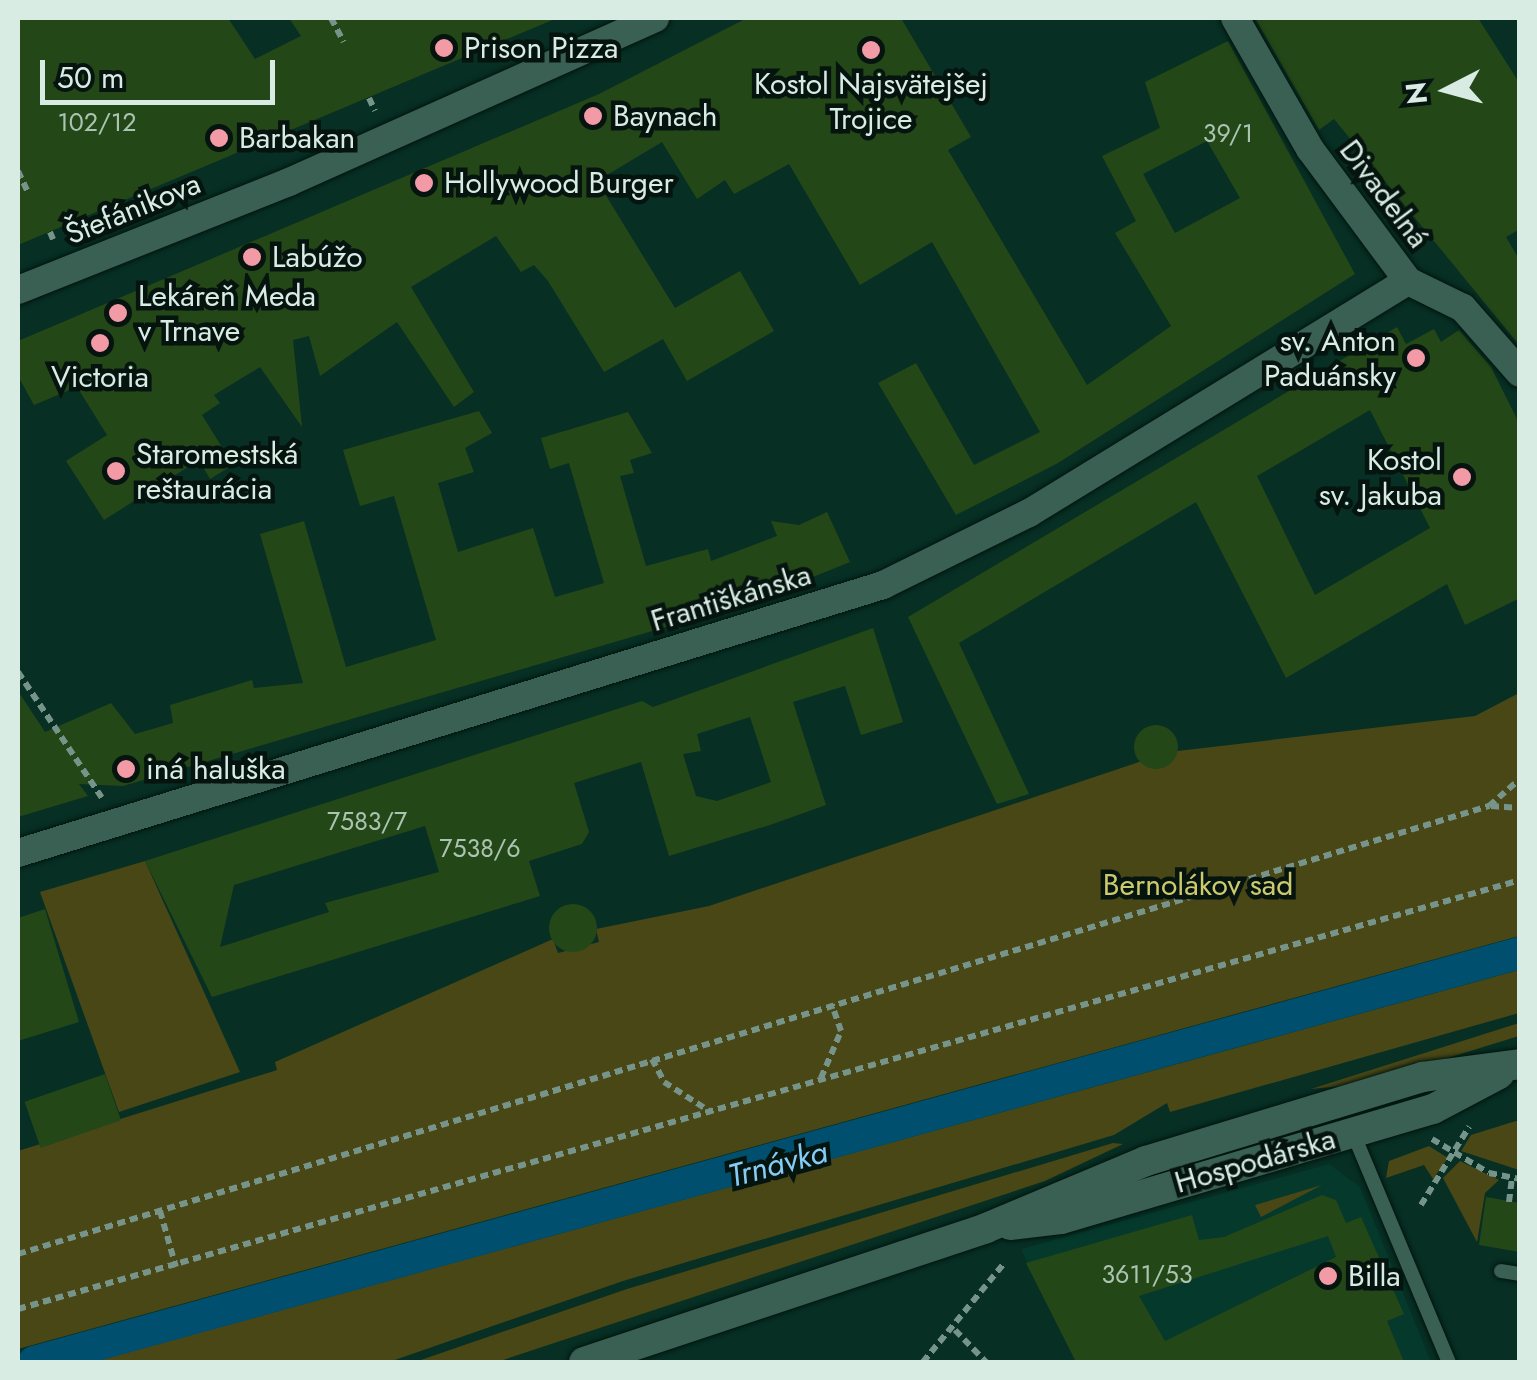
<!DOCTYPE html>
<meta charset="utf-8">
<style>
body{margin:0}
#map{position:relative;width:1537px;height:1380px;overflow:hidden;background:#072f24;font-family:Jost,sans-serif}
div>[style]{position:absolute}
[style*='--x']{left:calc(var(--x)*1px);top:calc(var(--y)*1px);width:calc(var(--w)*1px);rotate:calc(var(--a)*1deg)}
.built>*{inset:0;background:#04392c}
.green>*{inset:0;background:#494716}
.canal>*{height:32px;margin:-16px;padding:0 16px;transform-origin:16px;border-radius:16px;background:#014f6f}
.building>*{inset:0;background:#244718;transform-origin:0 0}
.round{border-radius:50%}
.path>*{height:6px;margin-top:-3px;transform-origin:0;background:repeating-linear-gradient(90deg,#76948a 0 8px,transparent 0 13px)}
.roads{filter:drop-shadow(0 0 2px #00150e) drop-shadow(0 0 2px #00150e)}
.lane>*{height:14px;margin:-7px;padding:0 7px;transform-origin:7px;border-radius:7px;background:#3a5f53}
.street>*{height:28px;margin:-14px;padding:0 14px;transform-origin:14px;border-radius:14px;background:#3a5f53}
.secondary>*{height:30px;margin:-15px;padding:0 15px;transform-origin:15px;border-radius:15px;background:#3a5f53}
.dots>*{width:28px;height:28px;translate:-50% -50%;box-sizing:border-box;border:5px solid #05140f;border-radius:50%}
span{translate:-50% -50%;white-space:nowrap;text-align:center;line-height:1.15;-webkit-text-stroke:9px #05140f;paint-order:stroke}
.number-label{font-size:25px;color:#abc3b1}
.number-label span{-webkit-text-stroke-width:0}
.poi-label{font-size:30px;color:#d8ece4}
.left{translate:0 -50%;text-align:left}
.right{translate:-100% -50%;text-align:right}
.street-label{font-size:30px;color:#d8ece4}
.park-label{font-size:30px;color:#cdc96d}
.water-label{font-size:32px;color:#85ccf5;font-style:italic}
.frame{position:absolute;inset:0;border:20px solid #d8ece4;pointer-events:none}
.north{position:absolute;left:1397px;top:40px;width:100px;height:100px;-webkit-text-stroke:8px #05140f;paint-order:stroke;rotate:264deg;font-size:28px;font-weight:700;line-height:40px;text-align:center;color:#d8ece4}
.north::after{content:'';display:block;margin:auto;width:35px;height:45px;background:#d8ece4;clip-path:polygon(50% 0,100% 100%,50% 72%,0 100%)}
.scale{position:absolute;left:40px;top:60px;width:235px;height:45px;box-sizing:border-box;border:5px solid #d8ece4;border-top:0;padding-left:12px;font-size:30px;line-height:35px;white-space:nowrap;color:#d8ece4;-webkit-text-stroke:8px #05140f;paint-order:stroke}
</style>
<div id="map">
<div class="built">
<div style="clip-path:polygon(1329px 1164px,1360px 1187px,1431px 1362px,1076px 1362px,1021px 1249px)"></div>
</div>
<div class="green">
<div style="clip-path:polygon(1519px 693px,1519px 936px,18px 1349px,18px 1151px,277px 1070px,275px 1062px,553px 939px,558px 953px,599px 942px,596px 929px,709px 906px,1169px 752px,1475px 716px)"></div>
<div style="clip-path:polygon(145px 861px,240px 1072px,119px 1112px,40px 892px)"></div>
<div style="clip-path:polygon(1519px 970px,1519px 1013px,1170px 1112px,1167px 1103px,1114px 1135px,623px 1281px,389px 1362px,93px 1362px)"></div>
<div style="clip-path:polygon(1519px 1023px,1519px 1036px,1363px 1084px,1311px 1089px)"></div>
<div style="clip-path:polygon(1519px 1120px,1519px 1170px,1461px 1151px,1471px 1135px)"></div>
<div style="clip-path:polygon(1113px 1143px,1123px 1144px,1045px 1181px,497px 1362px,415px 1362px,627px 1289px)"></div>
<div style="clip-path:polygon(1429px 1146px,1448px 1158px,1433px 1179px,1424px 1165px,1386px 1178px,1389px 1161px)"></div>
<div style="clip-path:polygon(1460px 1161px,1499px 1180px,1485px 1193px,1477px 1242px,1443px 1178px)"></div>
<div style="clip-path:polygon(1322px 1185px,1261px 1217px,1255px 1205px)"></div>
</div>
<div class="canal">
<div style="--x:34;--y:1362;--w:1541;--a:-15.39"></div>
</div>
<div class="building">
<div style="clip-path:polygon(18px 18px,228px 18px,255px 59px,301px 36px,289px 18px,557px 18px,18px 245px)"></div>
<div style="clip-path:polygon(evenodd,747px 18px,901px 18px,971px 137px,948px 150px,1087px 385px,1171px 326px,1115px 233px,1136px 221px,1102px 156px,1160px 128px,1145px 82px,1228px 41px,1355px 274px,1058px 463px,956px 515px,878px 383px,916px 363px,974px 465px,1040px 432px,932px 242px,860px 285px,789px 164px,734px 194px,725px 180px,697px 199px,662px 142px,597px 181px,675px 308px,740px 271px,774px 331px,687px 381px,663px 339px,604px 372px,548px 281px,534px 265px,521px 272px,496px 236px,411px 287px,474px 392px,454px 407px,397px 322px,320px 376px,309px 336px,293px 340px,302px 427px,260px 367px,214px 395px,220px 403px,202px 415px,233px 465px,210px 479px,199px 460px,104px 520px,66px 461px,107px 435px,77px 387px,34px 405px,18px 376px,18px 341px,599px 94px,747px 18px,1207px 141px,1240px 198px,1175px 233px,1143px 174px,1207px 141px)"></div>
<div style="clip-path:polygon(1255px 18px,1478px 18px,1520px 84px,1520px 229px,1506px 237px,1520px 261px,1520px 346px,1334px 119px,1319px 130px)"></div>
<div style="clip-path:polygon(evenodd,1397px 327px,1406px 344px,1434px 329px,1441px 342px,1459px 330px,1491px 367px,1520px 425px,1520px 598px,1465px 625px,1447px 584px,1286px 678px,1196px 502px,959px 643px,1029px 794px,997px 804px,908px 617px,1397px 327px,1370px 410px,1430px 528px,1315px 595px,1257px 476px,1370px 410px)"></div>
<div style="clip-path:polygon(479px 411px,492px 433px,465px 448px,474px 472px,438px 483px,458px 552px,533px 528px,555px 597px,604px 583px,569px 463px,550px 469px,541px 438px,628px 412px,652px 453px,630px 460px,634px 473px,620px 476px,646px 566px,708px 549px,711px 561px,777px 536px,771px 521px,799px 525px,827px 512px,850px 562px,751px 602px,123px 786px,79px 784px,88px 796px,18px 817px,18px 691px,45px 732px,111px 703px,135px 734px,173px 723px,170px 705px,252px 680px,254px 688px,303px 683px,260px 534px,304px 521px,346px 667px,436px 640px,394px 496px,360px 506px,343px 450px)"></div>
<div style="clip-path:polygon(evenodd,873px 628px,903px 722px,861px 735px,845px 686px,793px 702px,826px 805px,770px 825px,669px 856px,641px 762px,574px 783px,589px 832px,582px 844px,529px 861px,540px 896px,212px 997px,145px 861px,642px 701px,653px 707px,873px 628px,750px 717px,771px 782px,717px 801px,696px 796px,683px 754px,701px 751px,697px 734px,750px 717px,873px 628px,425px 826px,439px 872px,325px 903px,329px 912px,220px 947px,234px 885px,425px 826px)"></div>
<div class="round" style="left:1134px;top:725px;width:44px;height:44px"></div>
<div class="round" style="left:549px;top:904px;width:48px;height:48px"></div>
<div style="clip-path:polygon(45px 909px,79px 1022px,18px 1041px,18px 918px)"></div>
<div style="left:105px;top:1074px;width:49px;height:85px;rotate:71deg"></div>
<div style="clip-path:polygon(evenodd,1322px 1195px,1336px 1200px,1346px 1223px,1361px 1217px,1404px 1314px,1387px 1321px,1404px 1362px,1076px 1362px,1026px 1263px,1192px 1215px,1199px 1240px,1224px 1237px,1322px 1195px,1328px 1236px,1336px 1257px,1165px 1341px,1139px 1296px,1328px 1236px)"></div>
<div style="clip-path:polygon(1486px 1197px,1520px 1203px,1520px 1252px,1479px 1245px)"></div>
</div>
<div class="path">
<div style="--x:331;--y:18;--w:27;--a:62"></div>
<div style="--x:369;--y:98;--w:14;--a:65"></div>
<div style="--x:18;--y:171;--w:23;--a:65"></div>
<div style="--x:50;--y:232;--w:8;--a:67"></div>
<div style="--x:18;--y:672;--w:151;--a:56.3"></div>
<div style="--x:1491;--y:806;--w:29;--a:4"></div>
<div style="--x:652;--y:1059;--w:26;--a:62"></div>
<div style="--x:664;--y:1082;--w:56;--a:32.6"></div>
<div style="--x:821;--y:1078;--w:51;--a:-66.9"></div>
<div style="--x:841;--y:1031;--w:28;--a:-109"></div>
<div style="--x:1432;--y:1139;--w:66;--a:30.8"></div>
<div style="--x:1489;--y:1173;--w:32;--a:11"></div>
<div style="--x:1509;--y:1202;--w:24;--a:-83"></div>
<div style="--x:1421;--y:1205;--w:92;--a:-58.4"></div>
<div style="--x:160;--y:1211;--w:58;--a:74.1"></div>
<div style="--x:18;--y:1254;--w:1538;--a:-16.94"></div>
<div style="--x:1489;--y:806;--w:41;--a:-41.1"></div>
<div style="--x:18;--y:1309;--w:1562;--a:-15.94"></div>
<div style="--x:955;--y:1330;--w:45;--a:45.9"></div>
<div style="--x:923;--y:1362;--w:129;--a:-50.6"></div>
</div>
<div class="roads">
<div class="lane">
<div style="--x:1353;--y:1133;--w:248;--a:67.3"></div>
<div style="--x:1501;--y:1271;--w:19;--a:9"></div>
</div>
<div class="street">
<div style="--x:1235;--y:18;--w:151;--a:60.2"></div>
<div style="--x:1310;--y:149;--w:164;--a:53.4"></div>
<div style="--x:1408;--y:281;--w:61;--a:26.1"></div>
<div style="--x:1463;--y:308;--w:86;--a:48.8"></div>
<div style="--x:18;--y:290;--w:292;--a:-21.7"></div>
<div style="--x:289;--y:182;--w:401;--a:-24.1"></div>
<div style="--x:18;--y:853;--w:906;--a:-17.21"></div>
<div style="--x:883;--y:585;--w:163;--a:-26.3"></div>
<div style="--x:1029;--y:513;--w:444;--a:-31.5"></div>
</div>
<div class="secondary">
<div style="--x:1010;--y:1225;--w:51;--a:-6.7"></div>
<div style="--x:1061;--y:1219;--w:388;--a:-16.5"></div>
<div style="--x:1433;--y:1109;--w:75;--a:-27.9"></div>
<div style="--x:584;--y:1362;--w:424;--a:-18.4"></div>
<div style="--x:986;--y:1228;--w:173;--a:-22.7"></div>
<div style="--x:1146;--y:1161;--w:289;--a:-16.9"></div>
<div style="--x:1423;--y:1077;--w:98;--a:-7.6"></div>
</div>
</div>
<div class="dots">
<div style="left:444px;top:48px;background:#f39aa7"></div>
<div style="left:871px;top:50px;background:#f39aa7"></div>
<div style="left:593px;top:116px;background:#f39aa7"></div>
<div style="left:219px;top:138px;background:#f39aa7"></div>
<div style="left:424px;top:183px;background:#f39aa7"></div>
<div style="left:252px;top:257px;background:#f39aa7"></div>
<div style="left:118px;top:313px;background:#f39aa7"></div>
<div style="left:100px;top:343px;background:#f39aa7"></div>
<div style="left:1416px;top:358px;background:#f39aa7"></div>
<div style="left:116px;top:471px;background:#f39aa7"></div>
<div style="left:1462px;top:477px;background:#f39aa7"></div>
<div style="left:126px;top:769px;background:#f39aa7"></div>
<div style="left:1328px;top:1276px;background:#f39aa7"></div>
</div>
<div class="number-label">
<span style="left:97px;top:122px">102/12</span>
<span style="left:1228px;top:133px">39/1</span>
<span style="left:367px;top:821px">7583/7</span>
<span style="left:480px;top:848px">7538/6</span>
<span style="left:1147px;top:1274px">3611/53</span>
</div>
<div class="poi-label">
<span class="left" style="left:464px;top:48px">Prison Pizza</span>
<span style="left:871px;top:101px">Kostol Najsvätejšej<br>Trojice</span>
<span class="left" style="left:613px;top:116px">Baynach</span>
<span class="left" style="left:239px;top:138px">Barbakan</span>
<span class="left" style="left:444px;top:183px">Hollywood Burger</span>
<span class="left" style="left:272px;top:257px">Labúžo</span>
<span class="left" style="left:138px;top:313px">Lekáreň Meda<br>v Trnave</span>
<span class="right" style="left:1396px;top:358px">sv. Anton<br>Paduánsky</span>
<span style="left:100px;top:377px">Victoria</span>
<span class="left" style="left:136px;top:471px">Staromestská<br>reštaurácia</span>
<span class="right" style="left:1442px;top:477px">Kostol<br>sv. Jakuba</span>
<span class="left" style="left:146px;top:769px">iná haluška</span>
<span class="left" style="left:1348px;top:1276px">Billa</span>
</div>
<div class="street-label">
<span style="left:1384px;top:194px;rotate:53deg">Divadelná</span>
<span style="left:133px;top:209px;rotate:-22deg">Štefánikova</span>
<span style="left:731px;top:598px;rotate:-17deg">Františkánska</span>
<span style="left:1255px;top:1161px;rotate:-16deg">Hospodárska</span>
</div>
<div class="park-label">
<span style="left:1198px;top:885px">Bernolákov sad</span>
</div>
<div class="water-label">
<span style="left:778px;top:1164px;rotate:-15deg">Trnávka</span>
</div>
<div class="frame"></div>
<div class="north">N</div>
<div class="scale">50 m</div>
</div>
